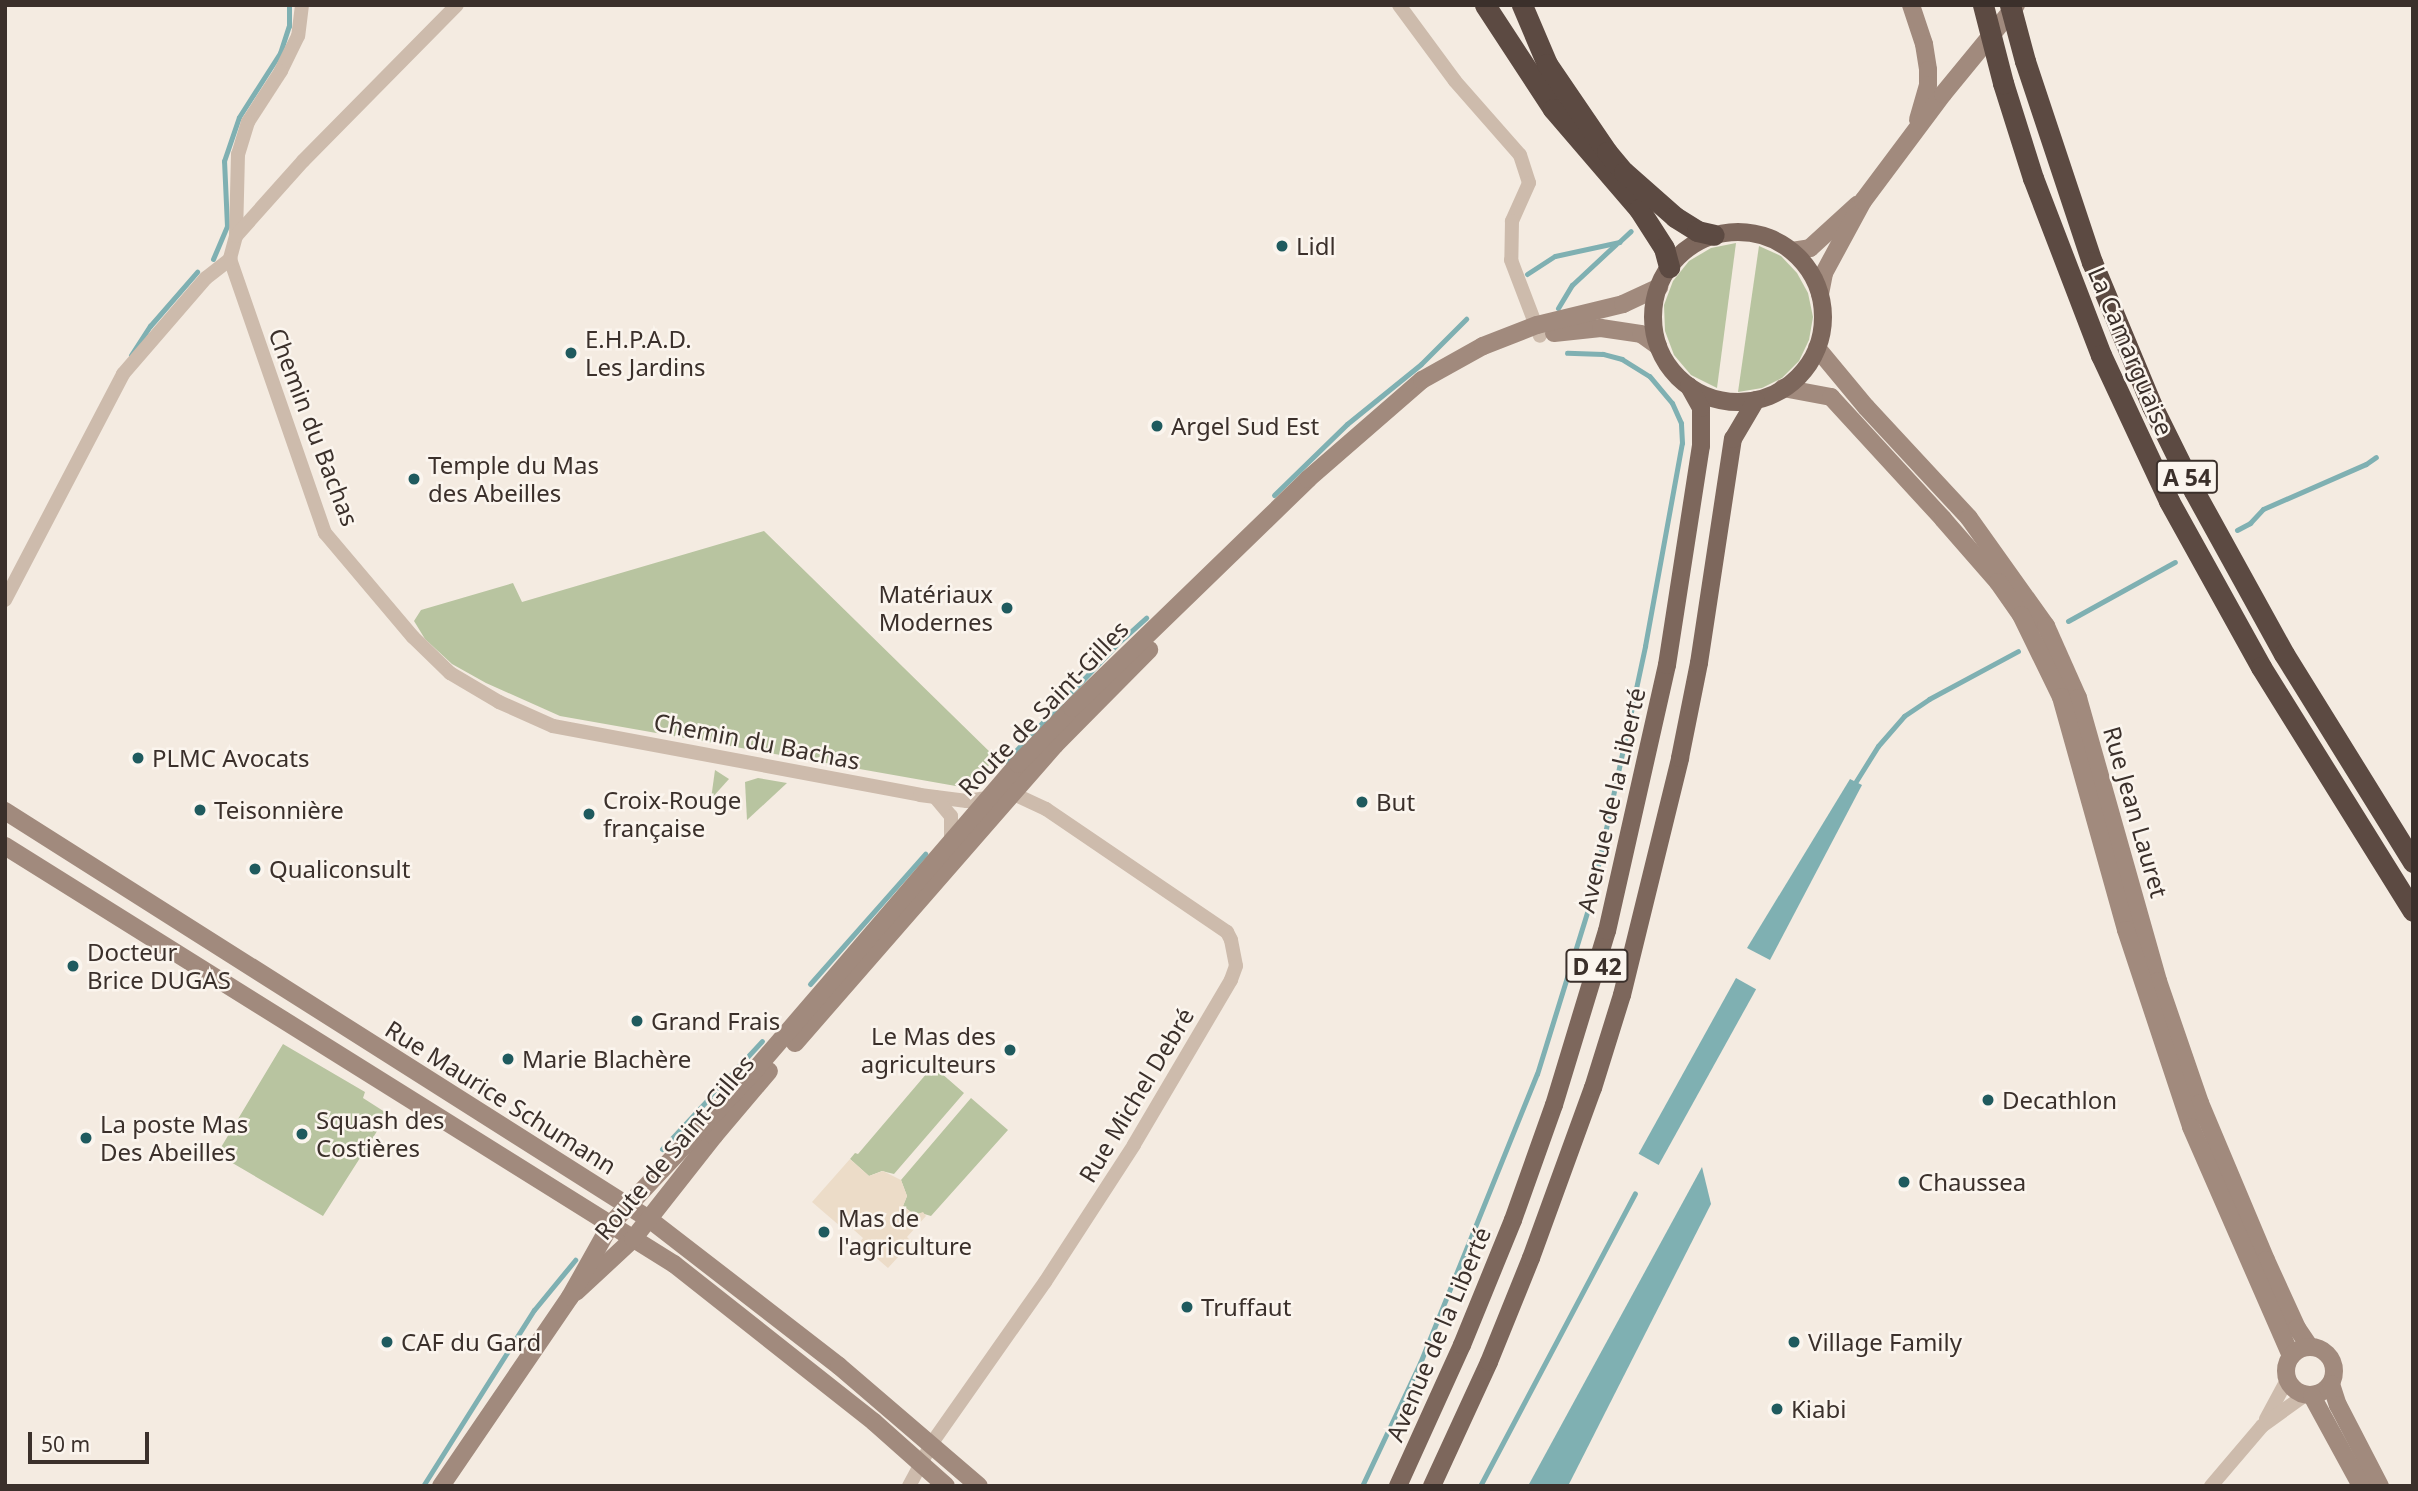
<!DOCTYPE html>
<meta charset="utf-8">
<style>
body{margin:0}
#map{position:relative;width:2418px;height:1491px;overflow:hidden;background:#f4ebe1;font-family:"Noto Sans",sans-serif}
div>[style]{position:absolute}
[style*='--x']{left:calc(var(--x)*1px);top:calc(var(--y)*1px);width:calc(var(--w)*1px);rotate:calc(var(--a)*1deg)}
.green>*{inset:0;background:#b8c4a0}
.plaza>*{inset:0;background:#ecdcc8}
.water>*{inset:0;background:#7fb0b2;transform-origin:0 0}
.stream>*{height:5px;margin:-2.5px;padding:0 2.5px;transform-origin:2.5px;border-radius:2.5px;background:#7fb0b2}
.street>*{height:14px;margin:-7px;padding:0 7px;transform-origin:7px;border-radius:7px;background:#cdbbac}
.secondary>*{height:18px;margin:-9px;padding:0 9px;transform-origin:9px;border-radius:9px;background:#a18a7d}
.secondary>.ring{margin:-9px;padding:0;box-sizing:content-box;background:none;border:18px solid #a18a7d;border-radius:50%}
.primary>*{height:18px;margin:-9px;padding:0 9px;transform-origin:9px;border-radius:9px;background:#7d675c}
.primary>.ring{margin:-9px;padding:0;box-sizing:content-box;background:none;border:18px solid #7d675c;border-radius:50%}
.highway>*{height:21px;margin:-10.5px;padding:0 10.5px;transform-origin:10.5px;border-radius:10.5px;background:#5c4a42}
.highway-bridge>*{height:21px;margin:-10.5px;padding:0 10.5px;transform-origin:10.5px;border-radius:10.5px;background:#5c4a42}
.dots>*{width:19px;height:19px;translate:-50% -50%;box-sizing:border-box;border:4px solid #fbf5ee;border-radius:50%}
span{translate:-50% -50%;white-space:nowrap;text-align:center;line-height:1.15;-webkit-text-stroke:5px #fbf5ee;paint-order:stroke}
.shield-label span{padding:2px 5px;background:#fbf5ee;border:2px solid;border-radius:5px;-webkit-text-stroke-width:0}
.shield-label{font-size:23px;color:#3b302b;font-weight:700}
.poi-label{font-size:24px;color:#3b302b}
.left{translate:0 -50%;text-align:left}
.right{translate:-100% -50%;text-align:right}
.street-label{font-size:24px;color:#3b302b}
.frame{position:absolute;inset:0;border:7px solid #3b302b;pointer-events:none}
.scale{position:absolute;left:28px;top:1432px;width:121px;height:32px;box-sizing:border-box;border:4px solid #3b302b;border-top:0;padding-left:9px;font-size:21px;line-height:24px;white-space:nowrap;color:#3b302b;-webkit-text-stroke:5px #fbf5ee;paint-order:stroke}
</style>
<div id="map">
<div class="green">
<div style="clip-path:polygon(1736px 243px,1717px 388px,1691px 375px,1674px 355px,1665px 331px,1664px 305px,1673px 281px,1689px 261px,1711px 248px)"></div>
<div style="clip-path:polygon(1759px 246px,1781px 256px,1797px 273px,1808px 293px,1813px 317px,1809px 340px,1799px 361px,1782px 378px,1762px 388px,1738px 392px)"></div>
<div style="clip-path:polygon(764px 531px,996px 758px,967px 788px,560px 716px,486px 683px,452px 664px,425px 639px,414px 621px,421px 610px,513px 583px,522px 602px)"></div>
<div style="clip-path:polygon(715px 770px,729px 779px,711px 799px)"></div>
<div style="clip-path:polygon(758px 778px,787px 783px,747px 820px,745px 782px)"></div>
<div style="clip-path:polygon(283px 1044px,365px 1092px,363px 1098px,388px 1114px,323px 1216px,217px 1154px)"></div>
<div style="clip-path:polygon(933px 1066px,964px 1093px,894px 1174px,882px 1171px,869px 1176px,850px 1159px,855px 1153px,858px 1154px)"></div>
<div style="clip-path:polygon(971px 1098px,1008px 1130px,931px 1216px,921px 1213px,915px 1215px,903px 1206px,907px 1196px,901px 1180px)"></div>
</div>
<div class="plaza">
<div style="clip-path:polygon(850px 1159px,869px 1176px,883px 1171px,901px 1180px,907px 1196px,903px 1206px,915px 1215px,923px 1212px,926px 1216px,907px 1237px,912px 1242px,888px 1268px,859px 1243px,863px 1238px,846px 1223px,841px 1227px,812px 1202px)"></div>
</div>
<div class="water">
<div style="clip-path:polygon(1850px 779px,1862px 785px,1770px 960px,1747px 948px)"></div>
<div style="left:1736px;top:978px;width:23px;height:201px;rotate:29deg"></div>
<div style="clip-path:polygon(1702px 1167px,1711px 1204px,1568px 1486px,1528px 1486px)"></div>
</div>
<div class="stream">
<div style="--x:213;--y:259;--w:36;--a:-67"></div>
<div style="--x:227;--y:226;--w:65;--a:-92.6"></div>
<div style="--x:224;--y:161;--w:46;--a:-71.2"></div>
<div style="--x:239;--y:117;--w:76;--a:-57.4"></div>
<div style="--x:280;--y:53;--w:28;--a:-72"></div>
<div style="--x:289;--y:26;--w:21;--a:-90"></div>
<div style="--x:1527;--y:274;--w:33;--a:-33"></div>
<div style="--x:1555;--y:256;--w:66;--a:-12.3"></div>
<div style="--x:1619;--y:242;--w:16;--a:-43"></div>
<div style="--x:1558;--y:308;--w:27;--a:-59"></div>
<div style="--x:1572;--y:285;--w:60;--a:-43"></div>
<div style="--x:131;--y:355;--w:35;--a:-57"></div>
<div style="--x:150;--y:326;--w:72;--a:-49"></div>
<div style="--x:1274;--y:495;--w:102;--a:-44.2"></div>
<div style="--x:1347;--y:424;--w:95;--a:-39"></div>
<div style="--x:1421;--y:364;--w:64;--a:-45"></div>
<div style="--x:2237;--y:530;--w:15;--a:-28"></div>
<div style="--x:2250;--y:523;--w:19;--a:-47"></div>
<div style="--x:2263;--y:509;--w:112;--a:-23.6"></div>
<div style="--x:2366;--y:464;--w:12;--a:-35"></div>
<div style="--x:2068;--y:621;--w:122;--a:-28.9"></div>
<div style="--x:1006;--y:761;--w:163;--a:-46.5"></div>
<div style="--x:1118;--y:643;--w:38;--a:-42"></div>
<div style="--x:1853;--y:786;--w:47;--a:-58"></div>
<div style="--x:1878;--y:746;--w:40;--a:-49"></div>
<div style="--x:1904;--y:716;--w:30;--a:-34"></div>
<div style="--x:1929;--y:699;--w:101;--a:-28.3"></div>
<div style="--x:810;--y:984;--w:174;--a:-48.5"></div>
<div style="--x:662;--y:1149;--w:147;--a:-47.2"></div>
<div style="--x:423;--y:1486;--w:208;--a:-57.8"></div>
<div style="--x:534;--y:1310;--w:65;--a:-50.6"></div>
<div style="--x:1362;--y:1486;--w:136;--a:-64.8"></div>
<div style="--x:1420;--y:1363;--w:312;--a:-68"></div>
<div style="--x:1537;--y:1074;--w:179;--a:-72.8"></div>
<div style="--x:1590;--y:903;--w:263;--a:-77.9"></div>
<div style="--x:1645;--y:646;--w:206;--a:-79.7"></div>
<div style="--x:1682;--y:443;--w:20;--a:-93"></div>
<div style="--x:1681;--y:423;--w:22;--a:-114"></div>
<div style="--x:1672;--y:403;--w:35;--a:-130"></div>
<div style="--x:1649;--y:376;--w:32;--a:-148"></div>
<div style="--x:1622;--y:359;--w:20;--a:-165"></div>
<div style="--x:1603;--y:354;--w:36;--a:-178"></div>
<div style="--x:1480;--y:1486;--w:331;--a:-62.1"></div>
</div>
<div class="street">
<div style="--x:302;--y:5;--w:31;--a:97"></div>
<div style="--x:298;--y:36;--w:39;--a:116"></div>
<div style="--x:281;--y:71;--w:61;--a:122.9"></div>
<div style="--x:248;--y:122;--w:34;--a:107"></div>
<div style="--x:238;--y:154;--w:82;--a:91.4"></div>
<div style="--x:236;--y:236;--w:24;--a:105"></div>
<div style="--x:230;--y:259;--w:290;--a:70.9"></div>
<div style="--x:325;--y:533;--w:136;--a:49.8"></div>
<div style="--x:413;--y:637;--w:52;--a:44.2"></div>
<div style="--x:450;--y:673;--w:57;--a:30.6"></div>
<div style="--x:499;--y:702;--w:59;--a:24"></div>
<div style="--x:553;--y:726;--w:373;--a:10.6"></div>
<div style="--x:920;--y:795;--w:47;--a:7.3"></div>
<div style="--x:967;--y:801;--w:48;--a:-8.5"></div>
<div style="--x:1014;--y:794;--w:35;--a:25"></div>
<div style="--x:1046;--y:809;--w:219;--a:34.2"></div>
<div style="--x:1227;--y:932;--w:9;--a:63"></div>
<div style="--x:1231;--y:940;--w:26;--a:79"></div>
<div style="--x:1236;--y:966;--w:15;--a:110"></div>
<div style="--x:1231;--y:980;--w:191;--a:120.5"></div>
<div style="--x:1134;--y:1145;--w:163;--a:123"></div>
<div style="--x:1045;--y:1282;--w:197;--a:125.1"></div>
<div style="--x:932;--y:1443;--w:49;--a:118.1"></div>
<div style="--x:1399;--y:5;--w:94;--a:53.6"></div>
<div style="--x:1455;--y:81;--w:98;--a:48.7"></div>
<div style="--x:1520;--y:155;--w:29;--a:72"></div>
<div style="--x:1529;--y:183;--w:42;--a:114.1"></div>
<div style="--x:1512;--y:221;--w:39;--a:91"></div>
<div style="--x:1511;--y:260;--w:81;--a:69.1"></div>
<div style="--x:236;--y:236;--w:101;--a:-48.2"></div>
<div style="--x:303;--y:161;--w:219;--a:-45.4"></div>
<div style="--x:5;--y:600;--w:255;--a:-62.4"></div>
<div style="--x:123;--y:374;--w:127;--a:-49.2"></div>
<div style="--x:206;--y:278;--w:31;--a:-38"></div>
<div style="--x:935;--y:797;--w:25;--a:50"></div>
<div style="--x:951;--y:816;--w:27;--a:90"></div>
<div style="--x:2266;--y:1419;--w:44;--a:-61.7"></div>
<div style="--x:2211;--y:1486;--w:79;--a:-49.6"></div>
<div style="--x:2262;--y:1426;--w:53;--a:-35.8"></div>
</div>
<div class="secondary">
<div style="--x:1911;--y:5;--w:41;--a:71.6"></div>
<div style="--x:1924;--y:44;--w:26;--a:81"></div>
<div style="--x:1928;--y:70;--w:15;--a:90"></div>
<div style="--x:1928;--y:85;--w:36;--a:106"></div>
<div style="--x:1792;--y:251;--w:18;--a:-9"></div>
<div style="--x:1810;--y:248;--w:64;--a:-42.5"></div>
<div style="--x:1820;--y:294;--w:21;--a:-79"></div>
<div style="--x:1824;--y:273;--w:82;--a:-61.6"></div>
<div style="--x:1863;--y:201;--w:134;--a:-53.2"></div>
<div style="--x:1943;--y:94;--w:115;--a:-50.6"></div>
<div style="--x:1554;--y:333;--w:47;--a:-6.1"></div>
<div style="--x:1601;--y:328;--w:40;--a:8.5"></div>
<div style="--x:1641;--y:334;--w:21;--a:35"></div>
<div style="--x:1817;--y:348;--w:77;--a:50.3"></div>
<div style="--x:1866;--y:407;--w:151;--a:47.1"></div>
<div style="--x:1969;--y:518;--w:133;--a:54.5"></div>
<div style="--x:2046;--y:626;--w:79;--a:66"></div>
<div style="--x:2078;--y:698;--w:294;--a:74.2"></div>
<div style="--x:2158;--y:981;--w:129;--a:71"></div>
<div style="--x:2200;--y:1103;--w:170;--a:67.2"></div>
<div style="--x:2266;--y:1260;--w:75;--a:65.5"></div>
<div style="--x:2297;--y:1328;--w:23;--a:56"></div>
<div style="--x:1783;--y:388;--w:49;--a:10.6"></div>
<div style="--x:1831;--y:397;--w:166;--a:47.4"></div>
<div style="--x:1943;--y:519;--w:84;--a:48.9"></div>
<div style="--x:1998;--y:582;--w:40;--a:55.1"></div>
<div style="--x:2021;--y:615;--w:91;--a:64"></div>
<div style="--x:2061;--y:697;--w:242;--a:74.4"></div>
<div style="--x:2126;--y:930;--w:207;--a:71.7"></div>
<div style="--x:2191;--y:1127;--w:250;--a:66.4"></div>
<div style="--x:5;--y:811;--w:762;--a:32.36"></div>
<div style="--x:649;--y:1219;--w:240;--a:37.7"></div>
<div style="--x:839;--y:1366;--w:184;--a:40.6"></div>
<div style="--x:5;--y:846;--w:789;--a:32"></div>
<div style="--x:674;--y:1264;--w:255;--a:38.3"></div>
<div style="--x:874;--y:1422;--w:96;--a:41.6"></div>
<div style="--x:795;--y:1043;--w:395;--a:-48.9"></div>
<div style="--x:1055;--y:745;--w:134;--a:-45.3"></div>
<div style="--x:576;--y:1292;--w:78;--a:-42.9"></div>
<div style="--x:633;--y:1239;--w:131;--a:-51.8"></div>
<div style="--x:714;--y:1136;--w:85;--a:-49.8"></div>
<div class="ring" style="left:2286px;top:1347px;width:30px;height:30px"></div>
<div style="--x:2331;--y:1384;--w:22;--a:72"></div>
<div style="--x:2338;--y:1405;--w:91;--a:62.6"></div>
<div style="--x:2312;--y:1396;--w:102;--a:61.4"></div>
<div style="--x:441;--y:1486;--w:229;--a:-55.7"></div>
<div style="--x:570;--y:1297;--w:84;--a:-60.7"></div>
<div style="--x:611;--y:1224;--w:209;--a:-46.9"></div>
<div style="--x:754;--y:1071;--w:405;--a:-49.3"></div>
<div style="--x:1018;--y:764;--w:78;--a:-46"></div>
<div style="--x:1072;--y:708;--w:329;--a:-44.1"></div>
<div style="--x:1308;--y:479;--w:151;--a:-41"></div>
<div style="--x:1422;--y:380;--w:70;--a:-29.1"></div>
<div style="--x:1483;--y:346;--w:58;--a:-21.3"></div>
<div style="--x:1537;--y:325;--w:89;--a:-13.7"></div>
<div style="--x:1623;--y:304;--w:40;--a:-25"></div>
</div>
<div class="primary">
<div class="ring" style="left:1653px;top:232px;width:152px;height:152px"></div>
<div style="--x:1398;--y:1486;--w:155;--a:-65.6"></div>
<div style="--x:1462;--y:1345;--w:135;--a:-67.8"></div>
<div style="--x:1513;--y:1220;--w:122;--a:-70.4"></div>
<div style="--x:1554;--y:1105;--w:182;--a:-73.1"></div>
<div style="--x:1607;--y:931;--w:273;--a:-77.3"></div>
<div style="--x:1667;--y:665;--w:222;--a:-81.2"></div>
<div style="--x:1701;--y:446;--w:38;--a:-90"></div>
<div style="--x:1701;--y:408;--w:25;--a:-119"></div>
<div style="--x:1432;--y:1486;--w:136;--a:-65.3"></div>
<div style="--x:1489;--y:1362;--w:112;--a:-68"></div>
<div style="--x:1531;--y:1258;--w:181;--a:-70"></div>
<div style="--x:1593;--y:1088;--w:97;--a:-72.7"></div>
<div style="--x:1622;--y:995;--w:244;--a:-76.2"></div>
<div style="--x:1680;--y:758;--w:97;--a:-78.7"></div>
<div style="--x:1699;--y:663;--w:227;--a:-81.4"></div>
<div style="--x:1733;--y:439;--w:45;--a:-59.5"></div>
</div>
<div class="highway">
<div style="--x:1485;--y:5;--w:124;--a:56.8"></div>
<div style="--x:1553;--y:109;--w:132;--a:49.3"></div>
<div style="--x:1639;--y:209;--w:46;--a:57.3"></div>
<div style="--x:1664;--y:248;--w:20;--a:75"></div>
<div style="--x:1522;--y:5;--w:64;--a:67"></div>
<div style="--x:1547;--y:64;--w:107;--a:55.7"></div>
<div style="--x:1607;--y:152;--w:26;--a:50"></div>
<div style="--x:1624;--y:172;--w:68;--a:41.4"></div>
<div style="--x:1675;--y:217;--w:26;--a:32"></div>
<div style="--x:1697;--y:231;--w:17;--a:13"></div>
<div style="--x:2025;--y:61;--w:212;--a:71.6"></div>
<div style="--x:2092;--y:262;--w:156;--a:67.4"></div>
<div style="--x:2152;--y:406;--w:95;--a:63.7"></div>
<div style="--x:2194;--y:491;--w:186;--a:61.1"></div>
<div style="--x:2284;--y:654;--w:245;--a:58.2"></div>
<div style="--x:2003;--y:83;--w:100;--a:72.5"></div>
<div style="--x:2033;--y:178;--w:190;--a:69"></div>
<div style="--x:2101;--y:355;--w:161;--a:65"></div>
<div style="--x:2169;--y:501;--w:190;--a:61"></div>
<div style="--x:2261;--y:667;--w:287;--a:58.1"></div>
</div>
<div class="highway-bridge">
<div style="--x:1983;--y:5;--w:81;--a:75.6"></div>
<div style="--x:2010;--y:5;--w:58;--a:75"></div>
</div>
<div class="dots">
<div style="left:1282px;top:246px;background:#1f5a5e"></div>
<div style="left:571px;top:353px;background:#1f5a5e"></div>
<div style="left:1157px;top:426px;background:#1f5a5e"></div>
<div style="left:414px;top:479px;background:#1f5a5e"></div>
<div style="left:1007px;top:608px;background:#1f5a5e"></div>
<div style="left:138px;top:758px;background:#1f5a5e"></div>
<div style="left:1362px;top:802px;background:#1f5a5e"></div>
<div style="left:200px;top:810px;background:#1f5a5e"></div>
<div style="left:589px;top:814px;background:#1f5a5e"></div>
<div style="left:255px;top:869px;background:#1f5a5e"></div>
<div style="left:73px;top:966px;background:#1f5a5e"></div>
<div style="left:637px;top:1021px;background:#1f5a5e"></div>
<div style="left:1010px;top:1050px;background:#1f5a5e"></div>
<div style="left:508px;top:1059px;background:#1f5a5e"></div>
<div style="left:1988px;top:1100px;background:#1f5a5e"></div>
<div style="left:302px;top:1134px;background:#1f5a5e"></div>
<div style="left:86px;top:1138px;background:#1f5a5e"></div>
<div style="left:1904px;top:1182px;background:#1f5a5e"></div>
<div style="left:824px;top:1232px;background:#1f5a5e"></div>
<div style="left:1187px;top:1307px;background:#1f5a5e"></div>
<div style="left:387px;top:1342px;background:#1f5a5e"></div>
<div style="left:1794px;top:1342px;background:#1f5a5e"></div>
<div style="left:1777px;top:1409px;background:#1f5a5e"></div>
</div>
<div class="shield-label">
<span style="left:2187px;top:477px">A 54</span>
<span style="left:1597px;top:966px">D 42</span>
</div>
<div class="poi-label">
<span class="left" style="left:1296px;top:246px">Lidl</span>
<span class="left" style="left:585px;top:353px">E.H.P.A.D.<br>Les Jardins</span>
<span class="left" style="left:1171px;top:426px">Argel Sud Est</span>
<span class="left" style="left:428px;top:479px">Temple du Mas<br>des Abeilles</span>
<span class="right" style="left:993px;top:608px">Matériaux<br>Modernes</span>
<span class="left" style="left:152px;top:758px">PLMC Avocats</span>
<span class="left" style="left:603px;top:814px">Croix-Rouge<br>française</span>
<span class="left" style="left:1376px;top:802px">But</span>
<span class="left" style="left:214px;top:810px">Teisonnière</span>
<span class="left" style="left:269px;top:869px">Qualiconsult</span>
<span class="left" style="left:87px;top:966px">Docteur<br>Brice DUGAS</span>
<span class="left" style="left:651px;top:1021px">Grand Frais</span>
<span class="right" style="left:996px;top:1050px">Le Mas des<br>agriculteurs</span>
<span class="left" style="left:522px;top:1059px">Marie Blachère</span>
<span class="left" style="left:2002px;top:1100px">Decathlon</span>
<span class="left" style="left:316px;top:1134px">Squash des<br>Costières</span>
<span class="left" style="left:100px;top:1138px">La poste Mas<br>Des Abeilles</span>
<span class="left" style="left:1918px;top:1182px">Chaussea</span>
<span class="left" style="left:838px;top:1232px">Mas de<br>l'agriculture</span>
<span class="left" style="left:1201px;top:1307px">Truffaut</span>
<span class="left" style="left:401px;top:1342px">CAF du Gard</span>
<span class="left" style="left:1808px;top:1342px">Village Family</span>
<span class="left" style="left:1791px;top:1409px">Kiabi</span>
</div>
<div class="street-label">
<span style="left:2131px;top:351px;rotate:67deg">La Camarguaise</span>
<span style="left:314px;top:427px;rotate:69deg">Chemin du Bachas</span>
<span style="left:1043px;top:708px;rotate:-46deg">Route de Saint-Gilles</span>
<span style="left:757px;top:741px;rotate:11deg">Chemin du Bachas</span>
<span style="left:1611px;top:800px;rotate:-77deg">Avenue de la Liberté</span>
<span style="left:2136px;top:812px;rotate:74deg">Rue Jean Lauret</span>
<span style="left:1136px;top:1095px;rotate:-59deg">Rue Michel Debré</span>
<span style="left:501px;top:1097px;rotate:32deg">Rue Maurice Schumann</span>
<span style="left:674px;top:1147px;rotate:-50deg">Route de Saint-Gilles</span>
<span style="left:1438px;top:1334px;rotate:-67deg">Avenue de la Liberté</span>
</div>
<div class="frame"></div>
<div class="scale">50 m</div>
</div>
